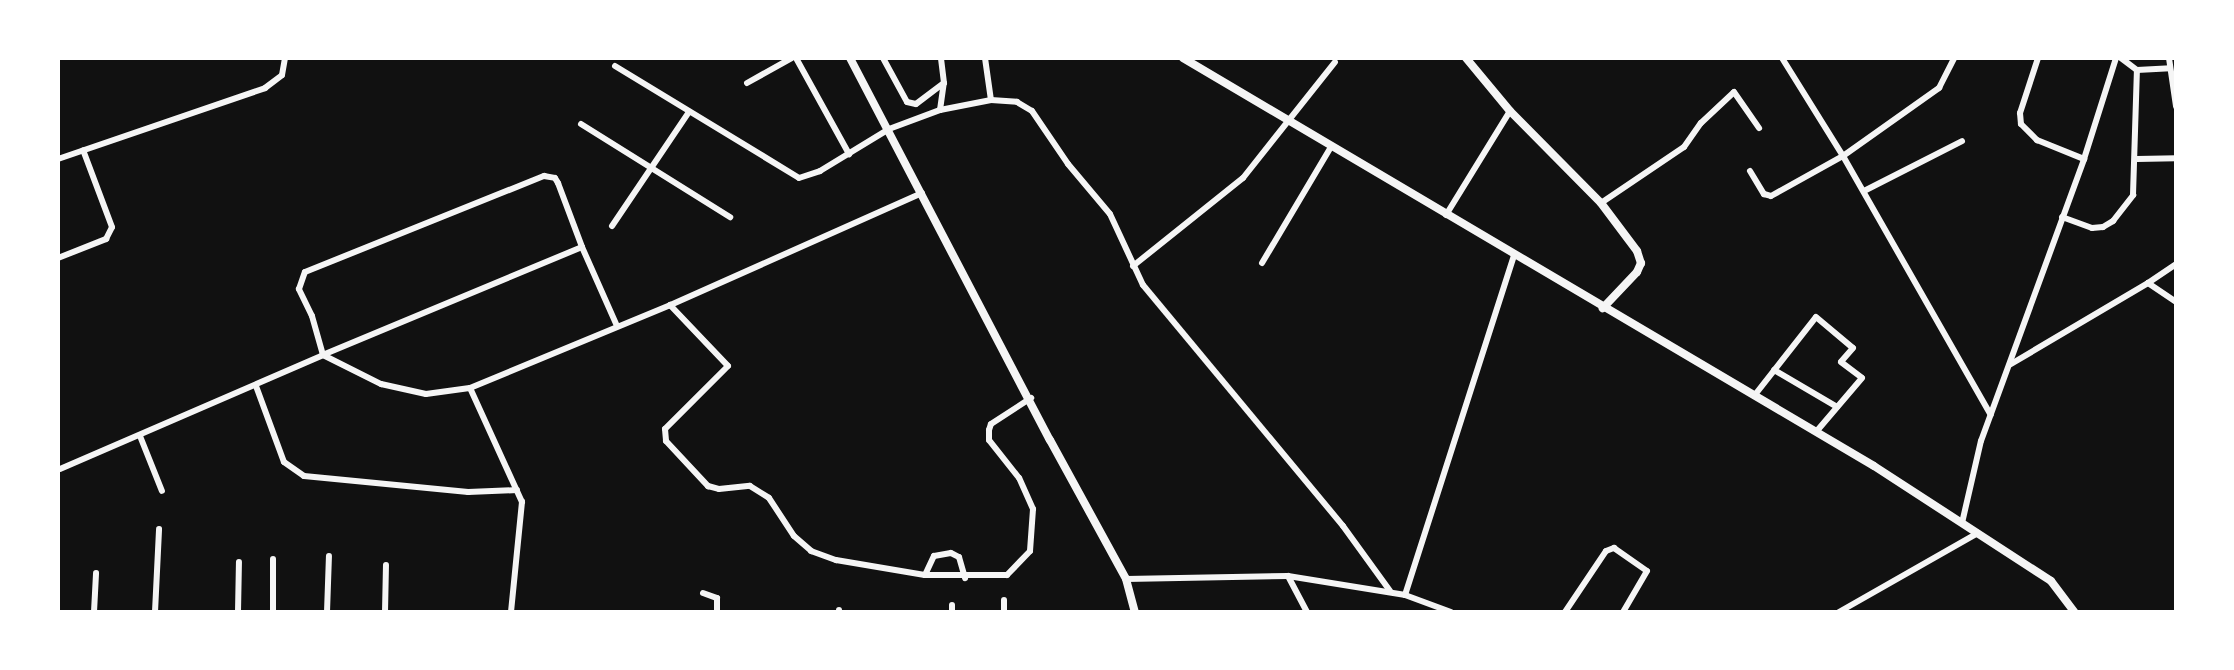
<!DOCTYPE html>
<style>
body{margin:0}
#map{position:relative;width:2234px;height:670px;overflow:hidden;background:#111;font-family:Quicksand,sans-serif}
div>[style]{position:absolute}
[style*='--x']{left:calc(var(--x)*1px);top:calc(var(--y)*1px);width:calc(var(--w)*1px);rotate:calc(var(--a)*1deg)}
.minor>*{height:6px;margin:-3px;padding:0 3px;transform-origin:3px;border-radius:3px;background:#f5f5f5}
.tertiary>*{height:8px;margin:-4px;padding:0 4px;transform-origin:4px;border-radius:4px;background:#f5f5f5}
span{translate:-50% -50%;white-space:nowrap;text-align:center;line-height:1.15;-webkit-text-stroke:7px #fff;paint-order:stroke}
.frame{position:absolute;inset:0;border:60px solid #fff;pointer-events:none}
</style>
<div id="map">
<div class="minor">
<div style="--x:796;--y:58;--w:110;--a:61.1"></div>
<div style="--x:883;--y:58;--w:50;--a:61.4"></div>
<div style="--x:907;--y:102;--w:9;--a:13"></div>
<div style="--x:916;--y:104;--w:35;--a:-37"></div>
<div style="--x:985;--y:58;--w:42;--a:81.9"></div>
<div style="--x:1782;--y:58;--w:115;--a:58.1"></div>
<div style="--x:1843;--y:156;--w:118;--a:-35.3"></div>
<div style="--x:1939;--y:88;--w:34;--a:-63"></div>
<div style="--x:2038;--y:58;--w:58;--a:108.1"></div>
<div style="--x:2020;--y:113;--w:11;--a:85"></div>
<div style="--x:2021;--y:124;--w:23;--a:45"></div>
<div style="--x:2037;--y:140;--w:51;--a:22"></div>
<div style="--x:2121;--y:58;--w:20;--a:37"></div>
<div style="--x:2137;--y:70;--w:33;--a:-3"></div>
<div style="--x:2169;--y:58;--w:49;--a:81.7"></div>
<div style="--x:615;--y:66;--w:215;--a:31.3"></div>
<div style="--x:799;--y:178;--w:22;--a:-18"></div>
<div style="--x:820;--y:171;--w:81;--a:-31.3"></div>
<div style="--x:889;--y:129;--w:54;--a:-20.4"></div>
<div style="--x:940;--y:110;--w:52;--a:-11.1"></div>
<div style="--x:991;--y:100;--w:26;--a:4"></div>
<div style="--x:1017;--y:102;--w:17;--a:31"></div>
<div style="--x:1032;--y:111;--w:64;--a:55.8"></div>
<div style="--x:1068;--y:164;--w:65;--a:50"></div>
<div style="--x:1110;--y:214;--w:78;--a:65.1"></div>
<div style="--x:1143;--y:285;--w:313;--a:50.3"></div>
<div style="--x:1343;--y:526;--w:80;--a:54.1"></div>
<div style="--x:747;--y:83;--w:51;--a:-29.1"></div>
<div style="--x:940;--y:110;--w:27;--a:-82"></div>
<div style="--x:944;--y:83;--w:25;--a:-97"></div>
<div style="--x:581;--y:124;--w:176;--a:32"></div>
<div style="--x:58;--y:159;--w:219;--a:-18.9"></div>
<div style="--x:265;--y:88;--w:21;--a:-37"></div>
<div style="--x:282;--y:75;--w:17;--a:-80"></div>
<div style="--x:2137;--y:159;--w:39;--a:-1"></div>
<div style="--x:1750;--y:171;--w:27;--a:59"></div>
<div style="--x:1764;--y:194;--w:7;--a:16"></div>
<div style="--x:1771;--y:196;--w:82;--a:-29.1"></div>
<div style="--x:1843;--y:156;--w:298;--a:60.3"></div>
<div style="--x:544;--y:176;--w:11;--a:10"></div>
<div style="--x:555;--y:178;--w:6;--a:59"></div>
<div style="--x:558;--y:183;--w:68;--a:69.4"></div>
<div style="--x:582;--y:247;--w:281;--a:157.4"></div>
<div style="--x:323;--y:355;--w:41;--a:-105.8"></div>
<div style="--x:312;--y:316;--w:30;--a:-116"></div>
<div style="--x:299;--y:289;--w:18;--a:-71"></div>
<div style="--x:305;--y:272;--w:258;--a:-21.9"></div>
<div style="--x:1864;--y:191;--w:110;--a:-27"></div>
<div style="--x:922;--y:193;--w:276;--a:156"></div>
<div style="--x:670;--y:305;--w:84;--a:46.4"></div>
<div style="--x:728;--y:366;--w:89;--a:135"></div>
<div style="--x:665;--y:429;--w:12;--a:85"></div>
<div style="--x:666;--y:441;--w:62;--a:47"></div>
<div style="--x:708;--y:486;--w:11;--a:15"></div>
<div style="--x:719;--y:489;--w:31;--a:-6"></div>
<div style="--x:750;--y:486;--w:22;--a:32"></div>
<div style="--x:769;--y:498;--w:45;--a:56.7"></div>
<div style="--x:794;--y:536;--w:23;--a:41"></div>
<div style="--x:811;--y:551;--w:27;--a:20"></div>
<div style="--x:836;--y:560;--w:90;--a:9.6"></div>
<div style="--x:925;--y:575;--w:82;--a:0"></div>
<div style="--x:1007;--y:575;--w:33;--a:-46"></div>
<div style="--x:1030;--y:551;--w:42;--a:-85.9"></div>
<div style="--x:1033;--y:509;--w:34;--a:-114"></div>
<div style="--x:1019;--y:478;--w:48;--a:-128.3"></div>
<div style="--x:989;--y:440;--w:10;--a:-90"></div>
<div style="--x:989;--y:430;--w:6;--a:-72"></div>
<div style="--x:991;--y:424;--w:48;--a:-33"></div>
<div style="--x:1601;--y:203;--w:100;--a:-34"></div>
<div style="--x:1684;--y:147;--w:29;--a:-55"></div>
<div style="--x:1701;--y:123;--w:45;--a:-43.2"></div>
<div style="--x:1734;--y:92;--w:44;--a:55.2"></div>
<div style="--x:1446;--y:215;--w:122;--a:-58.4"></div>
<div style="--x:2062;--y:217;--w:32;--a:20"></div>
<div style="--x:2092;--y:228;--w:11;--a:-5"></div>
<div style="--x:2103;--y:227;--w:12;--a:-31"></div>
<div style="--x:2113;--y:221;--w:33;--a:-52"></div>
<div style="--x:2133;--y:195;--w:125;--a:-88.2"></div>
<div style="--x:612;--y:226;--w:138;--a:-56"></div>
<div style="--x:582;--y:247;--w:86;--a:66.1"></div>
<div style="--x:58;--y:258;--w:52;--a:-21.6"></div>
<div style="--x:106;--y:239;--w:13;--a:-63"></div>
<div style="--x:112;--y:227;--w:82;--a:-110.6"></div>
<div style="--x:1262;--y:263;--w:135;--a:-59.3"></div>
<div style="--x:1133;--y:266;--w:141;--a:-38.7"></div>
<div style="--x:1243;--y:178;--w:148;--a:-51.6"></div>
<div style="--x:2148;--y:283;--w:34;--a:-34"></div>
<div style="--x:2011;--y:364;--w:159;--a:-30.6"></div>
<div style="--x:2148;--y:283;--w:34;--a:34"></div>
<div style="--x:1774;--y:370;--w:73;--a:30.4"></div>
<div style="--x:256;--y:386;--w:81;--a:69.8"></div>
<div style="--x:284;--y:462;--w:24;--a:35"></div>
<div style="--x:304;--y:476;--w:165;--a:5.6"></div>
<div style="--x:468;--y:492;--w:49;--a:-2.3"></div>
<div style="--x:1754;--y:396;--w:100;--a:-51.9"></div>
<div style="--x:1816;--y:317;--w:48;--a:40"></div>
<div style="--x:1853;--y:348;--w:18;--a:131"></div>
<div style="--x:1841;--y:362;--w:26;--a:37"></div>
<div style="--x:1862;--y:378;--w:71;--a:130.4"></div>
<div style="--x:140;--y:436;--w:59;--a:68.2"></div>
<div style="--x:60;--y:469;--w:287;--a:-23.4"></div>
<div style="--x:323;--y:355;--w:65;--a:26.6"></div>
<div style="--x:381;--y:384;--w:46;--a:12.5"></div>
<div style="--x:426;--y:394;--w:44;--a:-7.8"></div>
<div style="--x:1962;--y:523;--w:84;--a:-77"></div>
<div style="--x:1981;--y:441;--w:300;--a:-69.9"></div>
<div style="--x:2084;--y:159;--w:106;--a:-72.4"></div>
<div style="--x:925;--y:575;--w:21;--a:-65"></div>
<div style="--x:934;--y:556;--w:17;--a:-10"></div>
<div style="--x:951;--y:553;--w:9;--a:27"></div>
<div style="--x:959;--y:557;--w:22;--a:74"></div>
<div style="--x:1288;--y:576;--w:41;--a:62.2"></div>
<div style="--x:1126;--y:579;--w:162;--a:-1.1"></div>
<div style="--x:1288;--y:576;--w:119;--a:9.2"></div>
<div style="--x:1405;--y:595;--w:49;--a:20.3"></div>
<div style="--x:703;--y:593;--w:15;--a:20"></div>
<div style="--x:717;--y:598;--w:14;--a:90"></div>
<div style="--x:1405;--y:595;--w:356;--a:-72.2"></div>
<div style="--x:1004;--y:600;--w:12;--a:90"></div>
<div style="--x:952;--y:605;--w:7;--a:90"></div>
<div style="--x:94;--y:612;--w:39;--a:-87"></div>
<div style="--x:155;--y:612;--w:83;--a:-87.2"></div>
<div style="--x:238;--y:612;--w:50;--a:-88.9"></div>
<div style="--x:273;--y:612;--w:53;--a:-90"></div>
<div style="--x:327;--y:612;--w:56;--a:-88"></div>
<div style="--x:385;--y:612;--w:47;--a:-88.8"></div>
<div style="--x:511;--y:612;--w:111;--a:-84.3"></div>
<div style="--x:522;--y:502;--w:125;--a:-114.5"></div>
<div style="--x:470;--y:388;--w:217;--a:-22.5"></div>
<div style="--x:839;--y:612;--w:2;--a:-90"></div>
<div style="--x:1565;--y:612;--w:73;--a:-56.1"></div>
<div style="--x:1606;--y:551;--w:9;--a:-21"></div>
<div style="--x:1614;--y:548;--w:40;--a:34.9"></div>
<div style="--x:1647;--y:571;--w:48;--a:120.3"></div>
<div style="--x:1839;--y:612;--w:160;--a:-29.6"></div>
</div>
<div class="tertiary">
<div style="--x:850;--y:58;--w:431;--a:62.4"></div>
<div style="--x:1050;--y:440;--w:158;--a:61.3"></div>
<div style="--x:1126;--y:579;--w:34;--a:75"></div>
<div style="--x:1183;--y:58;--w:802;--a:30.56"></div>
<div style="--x:1874;--y:466;--w:211;--a:33"></div>
<div style="--x:2051;--y:581;--w:39;--a:53"></div>
<div style="--x:1466;--y:58;--w:69;--a:50.3"></div>
<div style="--x:1510;--y:111;--w:129;--a:45.3"></div>
<div style="--x:1601;--y:203;--w:60;--a:53.1"></div>
<div style="--x:1637;--y:251;--w:13;--a:72"></div>
<div style="--x:1641;--y:263;--w:10;--a:114"></div>
<div style="--x:1637;--y:272;--w:50;--a:133.4"></div>
</div>
<div class="frame"></div>
</div>
